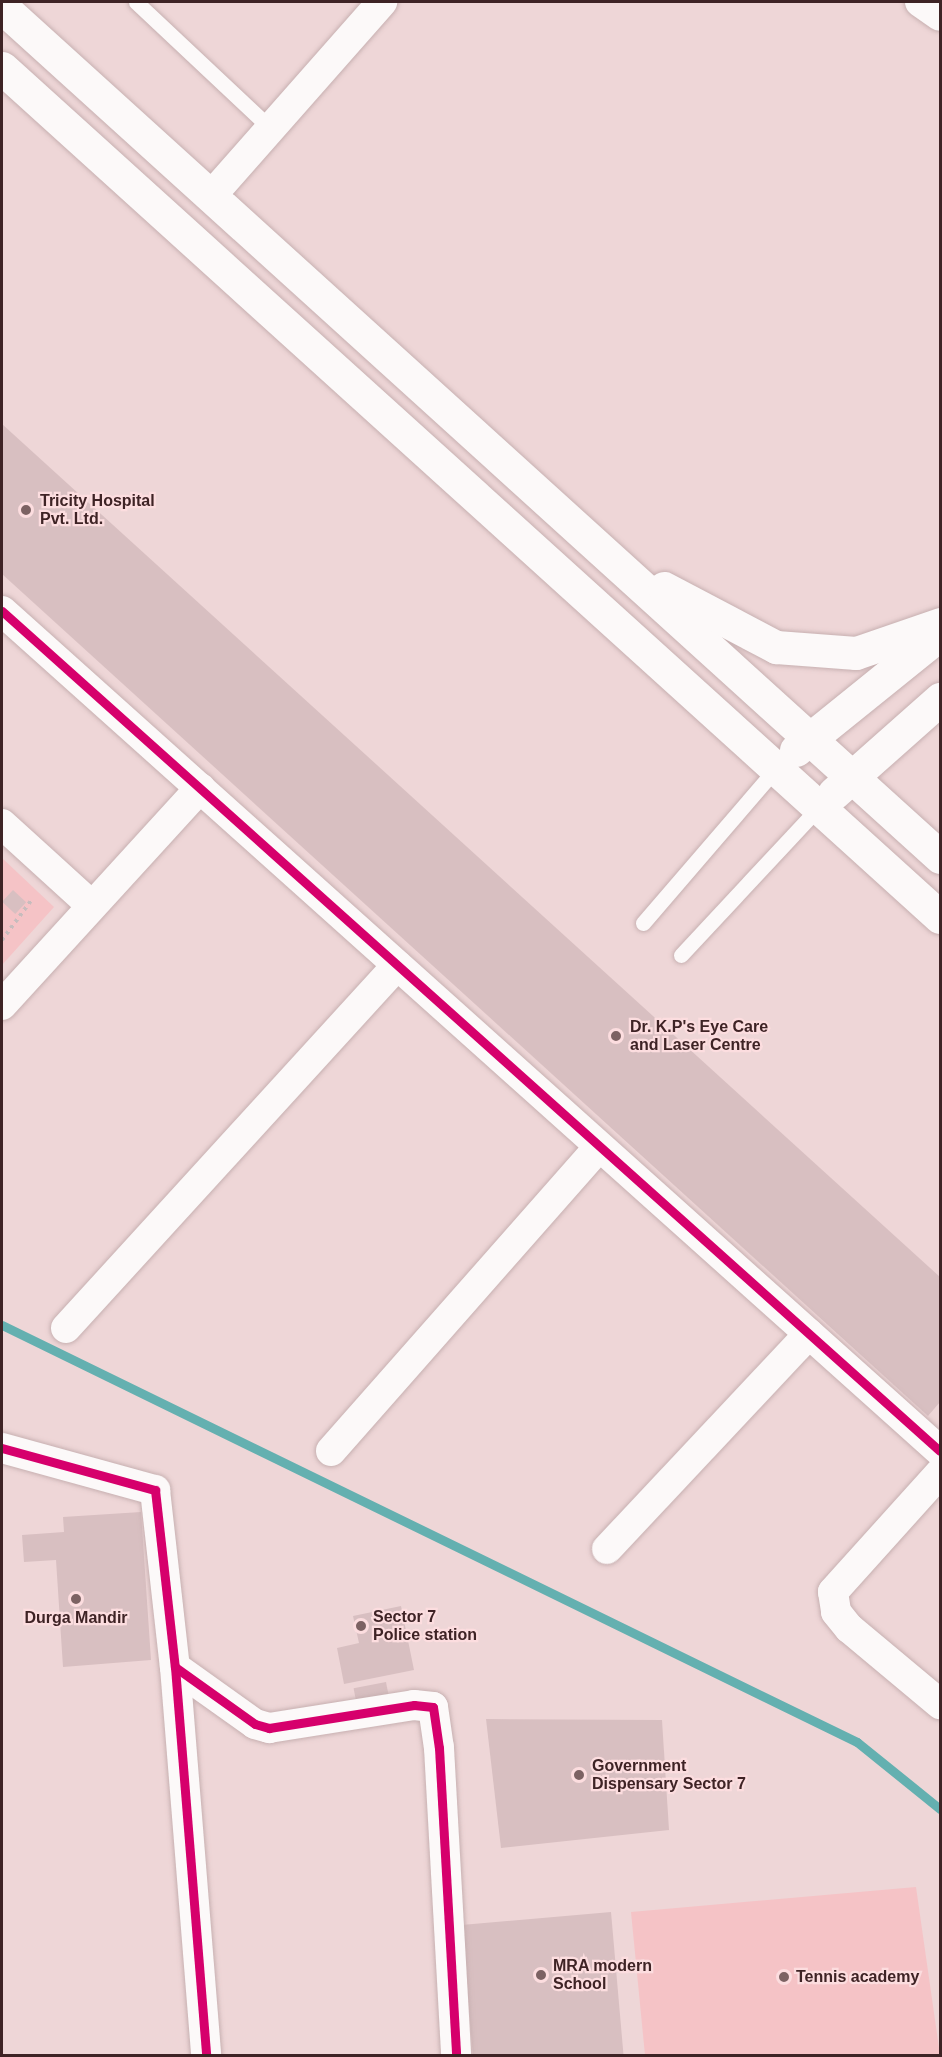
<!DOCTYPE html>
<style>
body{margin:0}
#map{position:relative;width:942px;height:2057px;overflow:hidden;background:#eed6d7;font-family:Helvetica,sans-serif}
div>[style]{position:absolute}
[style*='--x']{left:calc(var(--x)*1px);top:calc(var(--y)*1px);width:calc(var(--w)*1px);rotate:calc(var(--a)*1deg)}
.green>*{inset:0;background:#f5c3c6}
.stream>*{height:9px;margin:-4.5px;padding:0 4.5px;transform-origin:4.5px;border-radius:4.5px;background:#64b0b0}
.building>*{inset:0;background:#d8bfc1;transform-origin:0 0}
.path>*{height:4px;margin-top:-2px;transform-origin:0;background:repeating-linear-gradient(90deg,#c7bcbd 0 3px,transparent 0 7.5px)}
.roads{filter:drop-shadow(0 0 2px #c7b0b1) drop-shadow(0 0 2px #c7b0b1)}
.lane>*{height:15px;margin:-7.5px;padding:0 7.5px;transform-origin:7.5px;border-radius:7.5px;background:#fcf9f9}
.street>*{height:30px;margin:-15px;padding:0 15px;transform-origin:15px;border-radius:15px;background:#fcf9f9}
.secondary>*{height:33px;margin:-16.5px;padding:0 16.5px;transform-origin:16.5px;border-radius:16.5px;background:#fcf9f9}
.cycleway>*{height:9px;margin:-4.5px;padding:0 4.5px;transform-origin:4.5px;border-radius:4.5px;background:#d6006c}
.dots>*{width:16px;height:16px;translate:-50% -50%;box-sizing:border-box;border:3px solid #fcdddf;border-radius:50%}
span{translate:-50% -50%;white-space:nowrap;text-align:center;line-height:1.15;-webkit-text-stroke:4.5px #fcdddf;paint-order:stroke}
.poi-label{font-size:16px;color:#3e2325;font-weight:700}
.left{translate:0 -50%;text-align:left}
.frame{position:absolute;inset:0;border:3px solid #3e2325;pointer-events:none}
</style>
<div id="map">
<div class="green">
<div style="clip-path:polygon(2px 858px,54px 907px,2px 965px)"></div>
<div style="clip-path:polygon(916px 1887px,940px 2055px,645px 2055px,631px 1912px)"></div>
</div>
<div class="stream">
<div style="--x:2;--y:1325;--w:951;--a:26"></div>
<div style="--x:857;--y:1742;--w:107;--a:38.9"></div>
</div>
<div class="building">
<div style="clip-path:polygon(2px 424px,940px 1277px,940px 1402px,928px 1416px,2px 574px)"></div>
<div style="left:13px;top:890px;width:18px;height:16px;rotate:43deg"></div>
<div style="clip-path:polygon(141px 1512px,151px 1660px,63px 1667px,56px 1560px,24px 1562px,22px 1535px,64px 1532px,63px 1517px)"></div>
<div style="clip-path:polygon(401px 1606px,414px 1670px,344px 1684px,337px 1648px,359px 1643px,353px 1616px)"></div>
<div style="left:386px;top:1682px;width:16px;height:33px;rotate:79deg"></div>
<div style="clip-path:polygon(486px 1719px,662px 1720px,669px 1830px,501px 1848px)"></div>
<div style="left:611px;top:1912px;width:145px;height:150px;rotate:85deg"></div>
</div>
<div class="path">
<div style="--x:2;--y:940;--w:52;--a:-53.6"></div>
</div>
<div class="roads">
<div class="lane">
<div style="--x:136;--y:2;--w:184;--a:43.2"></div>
<div style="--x:643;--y:923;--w:206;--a:-49.3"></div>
<div style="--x:681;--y:955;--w:201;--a:-47"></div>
</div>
<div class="street">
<div style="--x:920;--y:2;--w:24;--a:35"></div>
<div style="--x:211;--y:196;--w:259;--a:-48.6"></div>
<div style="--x:2;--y:611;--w:1259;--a:41.85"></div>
<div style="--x:2;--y:824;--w:119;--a:42.3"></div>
<div style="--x:2;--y:1005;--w:294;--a:-47.6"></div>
<div style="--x:66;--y:1328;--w:491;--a:-47.6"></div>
<div style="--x:2;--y:1448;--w:159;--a:15.4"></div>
<div style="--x:155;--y:1490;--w:178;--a:83.6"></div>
<div style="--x:175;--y:1667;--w:390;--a:85.4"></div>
<div style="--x:331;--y:1451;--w:405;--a:-48.6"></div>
<div style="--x:940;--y:1473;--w:160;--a:132"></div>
<div style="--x:833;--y:1592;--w:20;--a:81"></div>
<div style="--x:836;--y:1612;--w:21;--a:51"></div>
<div style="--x:849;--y:1628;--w:119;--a:39.9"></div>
<div style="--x:607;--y:1549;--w:295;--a:-46.8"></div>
<div style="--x:175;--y:1667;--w:98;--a:35.5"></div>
<div style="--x:255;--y:1724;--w:15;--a:16"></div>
<div style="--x:269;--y:1728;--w:147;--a:-9"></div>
<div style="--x:414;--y:1705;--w:19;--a:6"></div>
<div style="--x:433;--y:1707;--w:41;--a:81.7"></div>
<div style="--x:439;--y:1748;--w:308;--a:86.8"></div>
</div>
<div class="secondary">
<div style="--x:2;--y:7;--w:1266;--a:42.18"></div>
<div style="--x:2;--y:68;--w:1265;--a:42.15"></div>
<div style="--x:664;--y:588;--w:127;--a:27.8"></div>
<div style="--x:776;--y:647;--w:80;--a:4.3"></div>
<div style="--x:856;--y:653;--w:89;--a:-19"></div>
<div style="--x:796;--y:750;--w:185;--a:-38.9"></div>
<div style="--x:834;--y:793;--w:142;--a:-41.6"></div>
</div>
</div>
<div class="cycleway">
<div style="--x:2;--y:611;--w:1259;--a:41.85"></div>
<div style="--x:2;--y:1448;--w:159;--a:15.4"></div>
<div style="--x:155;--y:1490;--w:178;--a:83.6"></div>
<div style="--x:175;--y:1667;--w:390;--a:85.4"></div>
<div style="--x:175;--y:1667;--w:98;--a:35.5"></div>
<div style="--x:255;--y:1724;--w:15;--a:16"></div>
<div style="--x:269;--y:1728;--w:147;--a:-9"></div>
<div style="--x:414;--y:1705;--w:19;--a:6"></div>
<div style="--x:433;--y:1707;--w:41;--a:81.7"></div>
<div style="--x:439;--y:1748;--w:308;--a:86.8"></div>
</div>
<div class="dots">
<div style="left:26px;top:510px;background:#7c6263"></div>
<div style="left:616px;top:1036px;background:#7c6263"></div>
<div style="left:76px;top:1599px;background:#7c6263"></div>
<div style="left:361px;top:1626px;background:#7c6263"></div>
<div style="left:579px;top:1775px;background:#7c6263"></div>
<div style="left:541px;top:1975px;background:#7c6263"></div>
<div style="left:784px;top:1977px;background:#7c6263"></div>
</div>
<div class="poi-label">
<span class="left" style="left:40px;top:510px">Tricity Hospital<br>Pvt. Ltd.</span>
<span class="left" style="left:630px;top:1036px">Dr. K.P's Eye Care<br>and Laser Centre</span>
<span class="left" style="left:373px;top:1626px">Sector 7<br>Police station</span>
<span style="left:76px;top:1618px">Durga Mandir</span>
<span class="left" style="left:592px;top:1775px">Government<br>Dispensary Sector 7</span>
<span class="left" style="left:553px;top:1975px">MRA modern<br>School</span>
<span class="left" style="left:796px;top:1977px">Tennis academy</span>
</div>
<div class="frame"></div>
</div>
